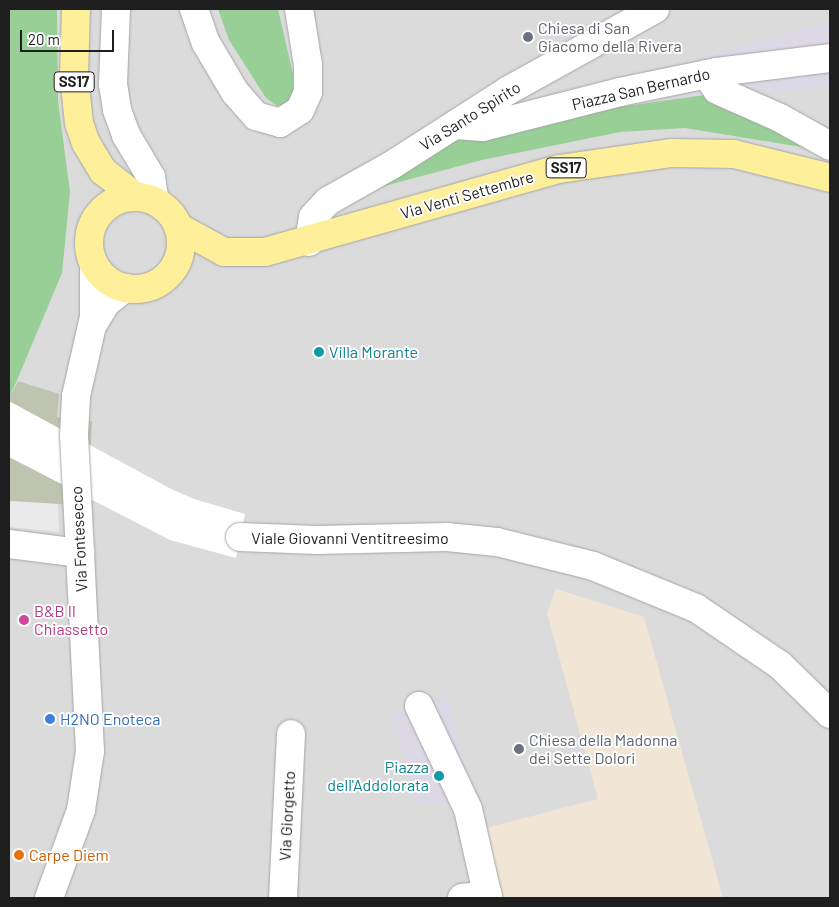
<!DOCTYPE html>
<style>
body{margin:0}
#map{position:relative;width:839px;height:907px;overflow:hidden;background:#efefe3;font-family:Barlow,sans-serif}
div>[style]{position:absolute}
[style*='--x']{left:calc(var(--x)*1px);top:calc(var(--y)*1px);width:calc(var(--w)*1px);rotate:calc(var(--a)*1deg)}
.residential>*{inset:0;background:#dcdbdb;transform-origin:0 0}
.military>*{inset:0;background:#f1e5d6}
.construction>*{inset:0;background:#bec4af}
.forest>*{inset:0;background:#97cf97}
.parking>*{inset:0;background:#eaeaea}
.plaza>*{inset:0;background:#dcd8e5}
.pier>*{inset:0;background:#fff}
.roads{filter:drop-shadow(0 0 1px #a5a5a5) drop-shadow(0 0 1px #a5a5a5)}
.minor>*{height:28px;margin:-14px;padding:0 14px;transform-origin:14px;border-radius:14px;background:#fff}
.primary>*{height:28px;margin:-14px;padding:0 14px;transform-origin:14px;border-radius:14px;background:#feef9a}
.primary>.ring{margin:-14px;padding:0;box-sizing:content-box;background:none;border:28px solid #feef9a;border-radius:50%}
.dots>*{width:14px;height:14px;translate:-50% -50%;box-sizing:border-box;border:2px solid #fff;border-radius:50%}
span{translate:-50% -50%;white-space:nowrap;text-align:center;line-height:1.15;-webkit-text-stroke:4px #fff;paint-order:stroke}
.shield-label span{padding:1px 4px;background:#fff;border:1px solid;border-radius:4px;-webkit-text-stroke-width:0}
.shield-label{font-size:15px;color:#1e1e1e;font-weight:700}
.worship-label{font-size:16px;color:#5b616d}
.left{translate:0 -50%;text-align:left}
.street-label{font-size:16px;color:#1e1e1e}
.culture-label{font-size:16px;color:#0d838f}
.right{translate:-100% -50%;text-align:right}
.hotel-label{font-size:16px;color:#b23c85}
.shop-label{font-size:16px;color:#366cbe}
.food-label{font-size:16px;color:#c56008}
.frame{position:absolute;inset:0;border:10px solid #1e1e1e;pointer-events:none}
.scale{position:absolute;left:20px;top:30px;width:94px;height:22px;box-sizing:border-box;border:2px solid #1e1e1e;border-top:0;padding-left:6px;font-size:15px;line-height:18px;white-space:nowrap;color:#1e1e1e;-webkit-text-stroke:4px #fff;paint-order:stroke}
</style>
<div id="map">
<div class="residential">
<div style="left:9px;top:9px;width:821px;height:889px"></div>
</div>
<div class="military">
<div style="clip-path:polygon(556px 589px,644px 617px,723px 898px,479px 898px,474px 831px,598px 799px,547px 613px)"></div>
</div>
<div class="construction">
<div style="clip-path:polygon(18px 381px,59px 394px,57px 417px,92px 421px,88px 506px,9px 501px,9px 399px)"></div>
</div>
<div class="forest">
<div style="clip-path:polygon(9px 9px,57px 9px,58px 101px,70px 192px,62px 273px,9px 399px)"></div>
<div style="clip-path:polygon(218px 9px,278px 9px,293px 74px,293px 97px,289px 103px,277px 106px,266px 98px,229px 40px)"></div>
<div style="clip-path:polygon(712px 94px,830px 157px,801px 147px,685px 128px,620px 132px,482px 160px,328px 201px,433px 140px,596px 110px)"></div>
</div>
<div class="parking">
<div style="clip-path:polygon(9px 501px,58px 504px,59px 532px,9px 527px)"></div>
</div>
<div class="plaza">
<div style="clip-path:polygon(830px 22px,830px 88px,722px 92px,596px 110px,612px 82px)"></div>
<div style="clip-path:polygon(447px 696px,484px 829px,463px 818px,452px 819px,451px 802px,413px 806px,406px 758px,390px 715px)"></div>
</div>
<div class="pier">
<div style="clip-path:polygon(9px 401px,171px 489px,194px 499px,245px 514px,236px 558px,170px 540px,9px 457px)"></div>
</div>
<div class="roads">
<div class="minor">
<div style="--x:116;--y:9;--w:75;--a:92.3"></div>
<div style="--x:113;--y:84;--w:26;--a:81"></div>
<div style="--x:117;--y:110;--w:27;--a:70"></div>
<div style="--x:126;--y:135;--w:49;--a:59.2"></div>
<div style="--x:151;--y:177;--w:24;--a:81"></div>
<div style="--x:194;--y:9;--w:36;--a:71"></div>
<div style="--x:206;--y:43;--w:57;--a:59.4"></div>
<div style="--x:235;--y:92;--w:32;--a:49"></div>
<div style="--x:256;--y:116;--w:25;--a:16"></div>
<div style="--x:280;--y:123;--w:24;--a:-33"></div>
<div style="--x:300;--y:110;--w:20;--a:-66"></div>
<div style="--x:308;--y:92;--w:27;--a:-90"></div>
<div style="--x:308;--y:65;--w:57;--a:-99.1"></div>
<div style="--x:706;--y:74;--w:19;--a:55"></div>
<div style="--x:717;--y:90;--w:69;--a:24"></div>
<div style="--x:780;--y:118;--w:57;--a:29.2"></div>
<div style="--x:455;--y:125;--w:28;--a:4"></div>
<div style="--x:483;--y:127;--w:141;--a:-14.3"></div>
<div style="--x:620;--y:92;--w:99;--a:-11.7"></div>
<div style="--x:717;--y:72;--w:113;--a:-7.1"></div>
<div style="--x:309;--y:242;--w:25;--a:-81"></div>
<div style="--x:313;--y:217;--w:22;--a:-47"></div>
<div style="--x:328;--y:201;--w:73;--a:-29.4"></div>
<div style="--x:392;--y:165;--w:139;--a:-32.7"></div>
<div style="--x:509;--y:90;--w:167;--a:-29"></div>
<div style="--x:93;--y:324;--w:26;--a:-58"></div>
<div style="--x:107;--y:302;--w:23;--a:-38"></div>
<div style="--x:240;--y:537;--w:77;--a:2.2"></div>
<div style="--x:317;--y:540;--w:130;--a:-1.3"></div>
<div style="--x:447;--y:537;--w:50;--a:5.7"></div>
<div style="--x:497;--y:542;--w:99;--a:14"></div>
<div style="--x:593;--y:566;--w:111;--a:22.2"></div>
<div style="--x:696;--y:608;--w:102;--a:34.2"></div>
<div style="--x:780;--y:665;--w:70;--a:44.4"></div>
<div style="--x:9;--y:544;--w:72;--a:7.2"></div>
<div style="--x:419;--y:706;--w:114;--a:64.6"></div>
<div style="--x:468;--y:809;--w:91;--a:77.3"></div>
<div style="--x:49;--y:898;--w:94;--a:-70"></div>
<div style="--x:81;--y:810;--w:60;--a:-81.3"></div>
<div style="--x:90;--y:751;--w:316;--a:-92.9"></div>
<div style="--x:74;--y:435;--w:39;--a:-87"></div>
<div style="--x:76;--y:396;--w:81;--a:-77.2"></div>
<div style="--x:94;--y:317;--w:52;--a:-90"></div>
<div style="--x:283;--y:898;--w:164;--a:-87.2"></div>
<div style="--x:462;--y:898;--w:26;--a:-7"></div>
</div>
<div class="primary">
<div style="--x:76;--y:9;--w:66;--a:91.7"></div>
<div style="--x:74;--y:75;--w:48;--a:84.1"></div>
<div style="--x:79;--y:123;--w:21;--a:71"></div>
<div style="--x:86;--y:143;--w:33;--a:59"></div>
<div style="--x:103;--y:171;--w:42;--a:38.2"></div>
<div class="ring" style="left:89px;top:197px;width:64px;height:64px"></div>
<div style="--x:178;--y:227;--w:52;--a:28.5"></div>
<div style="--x:224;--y:252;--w:41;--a:0"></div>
<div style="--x:265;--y:252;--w:305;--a:-15.8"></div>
<div style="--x:559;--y:169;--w:114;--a:-8.1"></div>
<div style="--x:672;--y:153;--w:62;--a:0.9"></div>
<div style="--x:734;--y:154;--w:99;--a:14"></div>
</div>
</div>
<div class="dots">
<div style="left:528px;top:37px;background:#6b7280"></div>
<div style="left:319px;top:352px;background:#0f9aa8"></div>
<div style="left:24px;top:620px;background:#d1479c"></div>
<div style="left:50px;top:719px;background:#3f7fe0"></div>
<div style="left:519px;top:749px;background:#6b7280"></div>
<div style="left:439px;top:776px;background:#0f9aa8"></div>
<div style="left:19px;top:855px;background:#e8710a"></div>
</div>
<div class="shield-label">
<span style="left:74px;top:82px">SS17</span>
<span style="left:566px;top:168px">SS17</span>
</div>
<div class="worship-label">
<span class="left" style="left:538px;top:37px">Chiesa di San<br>Giacomo della Rivera</span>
<span class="left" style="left:529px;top:749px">Chiesa della Madonna<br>dei Sette Dolori</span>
</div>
<div class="street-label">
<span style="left:641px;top:89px;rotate:-13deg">Piazza San Bernardo</span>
<span style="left:470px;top:116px;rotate:-32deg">Via Santo Spirito</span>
<span style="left:467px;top:195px;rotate:-16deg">Via Venti Settembre</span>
<span style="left:350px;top:538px">Viale Giovanni Ventitreesimo</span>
<span style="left:79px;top:539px;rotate:-93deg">Via Fontesecco</span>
<span style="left:287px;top:816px;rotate:-87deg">Via Giorgetto</span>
</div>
<div class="culture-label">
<span class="left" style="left:329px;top:352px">Villa Morante</span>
<span class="right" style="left:429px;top:776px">Piazza<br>dell'Addolorata</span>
</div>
<div class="hotel-label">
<span class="left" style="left:34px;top:620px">B&amp;B Il<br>Chiassetto</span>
</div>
<div class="shop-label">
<span class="left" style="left:60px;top:719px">H2NO Enoteca</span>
</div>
<div class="food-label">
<span class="left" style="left:29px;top:855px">Carpe Diem</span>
</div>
<div class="frame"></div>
<div class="scale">20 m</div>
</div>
